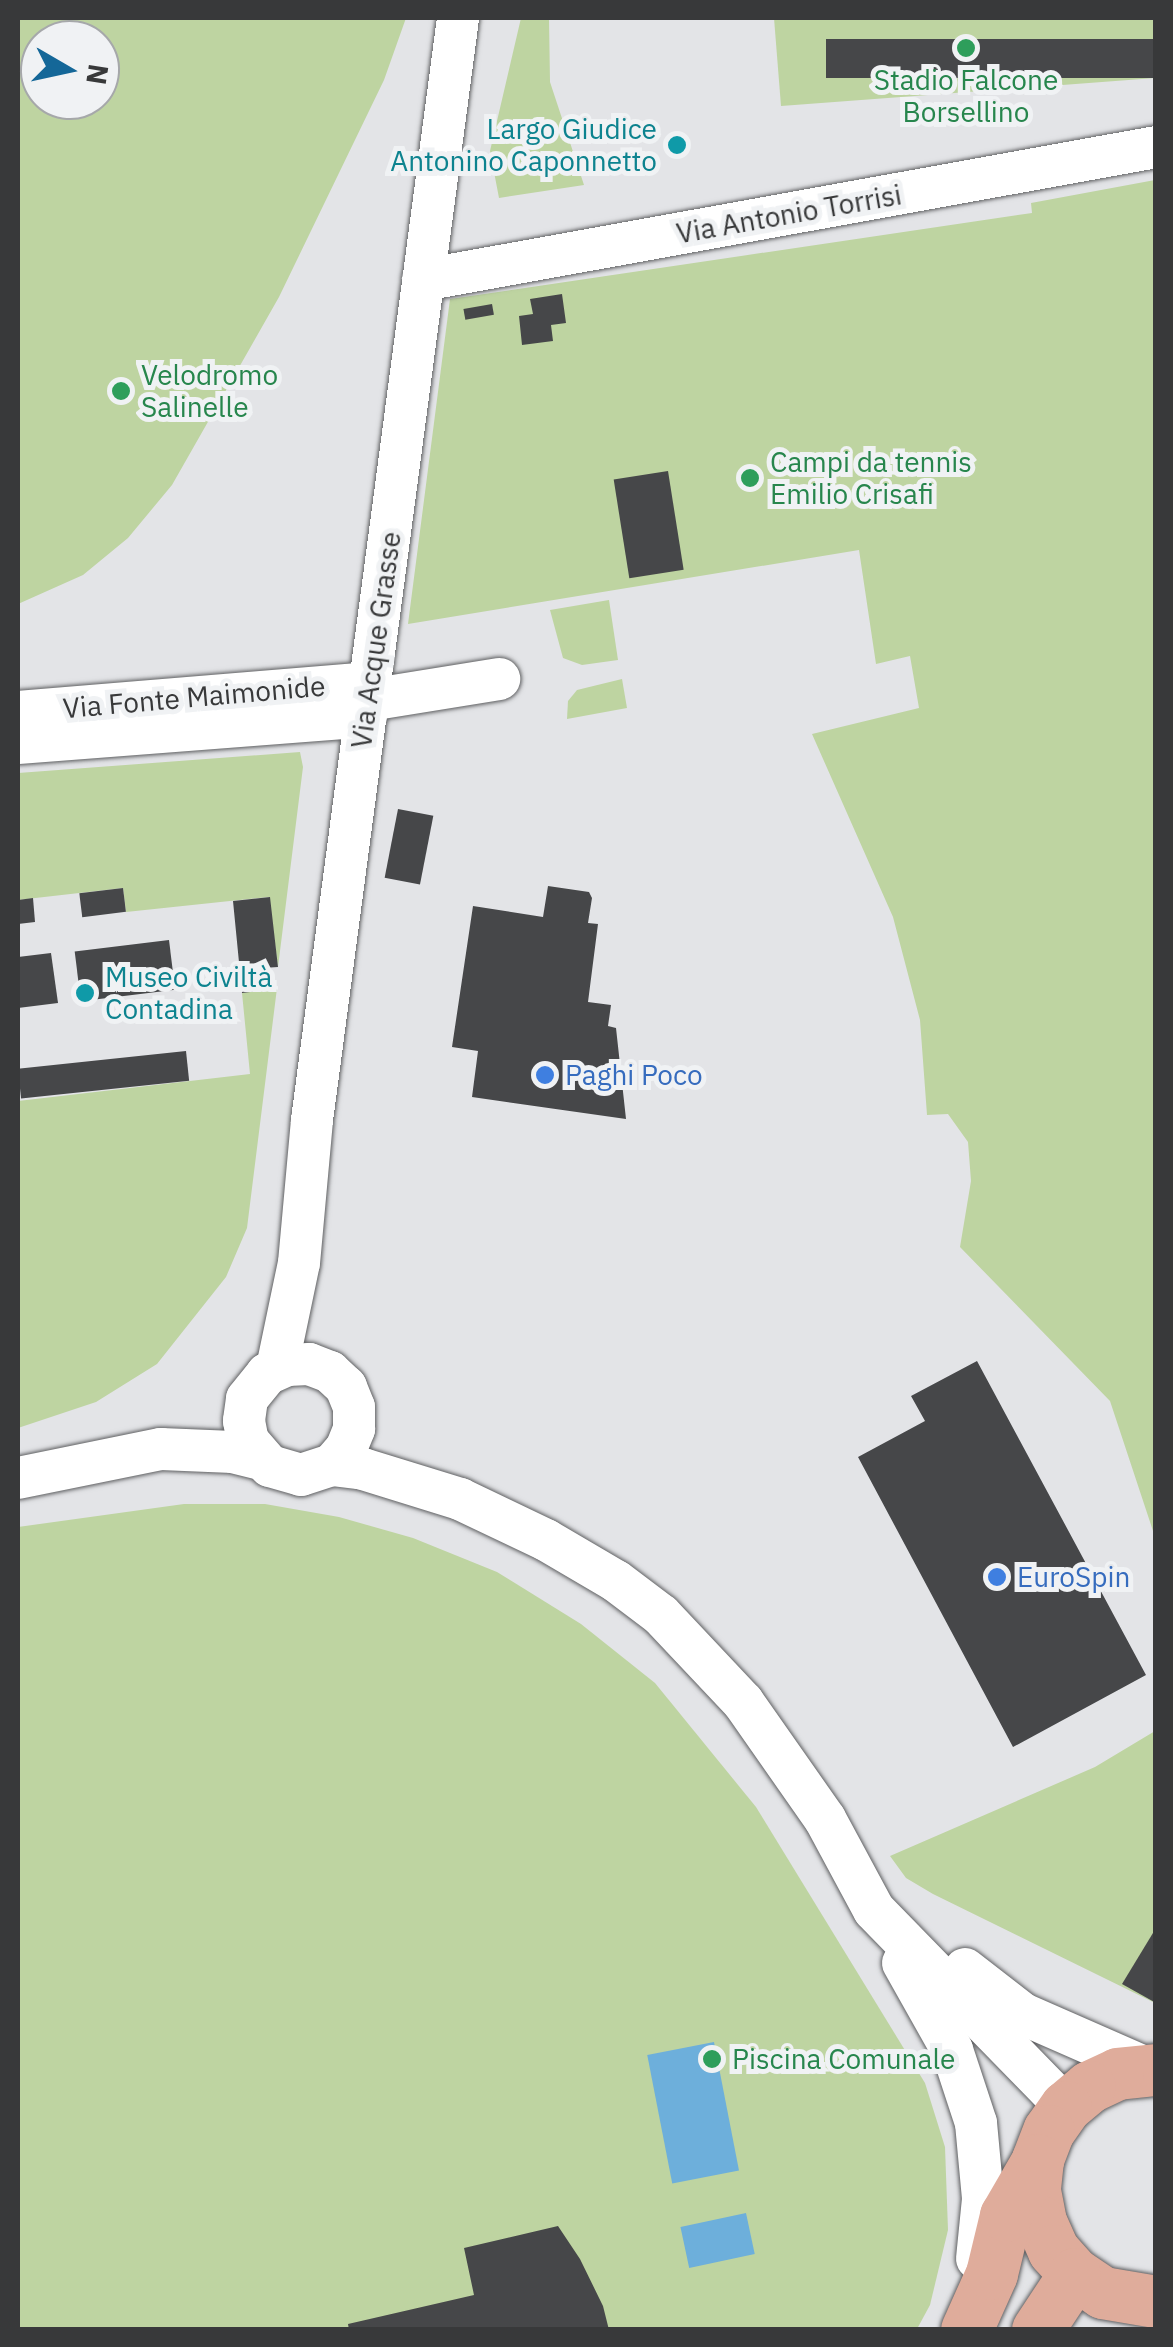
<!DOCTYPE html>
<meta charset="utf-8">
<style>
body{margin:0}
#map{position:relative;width:1173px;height:2347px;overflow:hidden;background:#e3e4e7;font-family:"IBM Plex Sans",sans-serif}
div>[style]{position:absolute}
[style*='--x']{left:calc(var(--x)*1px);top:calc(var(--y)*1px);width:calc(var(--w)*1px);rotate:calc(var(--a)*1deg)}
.green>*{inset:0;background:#bed4a1}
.water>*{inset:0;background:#6dafdb;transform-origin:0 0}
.building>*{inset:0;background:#464749;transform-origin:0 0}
.roads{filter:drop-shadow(0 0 2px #5f6062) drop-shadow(0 0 2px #5f6062)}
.minor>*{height:42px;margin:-21px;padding:0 21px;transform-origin:21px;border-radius:21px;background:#fff}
.major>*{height:52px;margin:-26px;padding:0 26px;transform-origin:26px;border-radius:26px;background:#dfac9b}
.dots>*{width:28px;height:28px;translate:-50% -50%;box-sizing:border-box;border:5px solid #f0f2f4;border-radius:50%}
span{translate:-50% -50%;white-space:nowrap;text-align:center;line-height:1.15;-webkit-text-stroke:10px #f0f2f4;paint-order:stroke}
.leisure-label{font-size:28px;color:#27864d}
.left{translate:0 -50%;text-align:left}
.culture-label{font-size:28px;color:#0d838f}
.right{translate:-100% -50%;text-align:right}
.street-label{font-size:28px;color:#38393a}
.shop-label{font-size:28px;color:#366cbe}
.frame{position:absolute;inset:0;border:20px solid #38393a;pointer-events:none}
.north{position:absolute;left:20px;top:20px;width:100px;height:100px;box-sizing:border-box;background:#f0f2f4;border:2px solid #a6a8aa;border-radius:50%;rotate:99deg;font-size:28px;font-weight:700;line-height:40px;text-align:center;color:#38393a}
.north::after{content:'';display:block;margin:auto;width:35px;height:45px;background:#146798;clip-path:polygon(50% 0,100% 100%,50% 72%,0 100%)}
</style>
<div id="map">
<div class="green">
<div style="clip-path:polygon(evenodd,18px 18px,406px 18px,384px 80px,279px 297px,172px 485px,128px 538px,83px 575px,18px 604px,18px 18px,40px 40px,100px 40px,100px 100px,40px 100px,40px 40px)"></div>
<div style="clip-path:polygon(521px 18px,549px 18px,550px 82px,584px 185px,499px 198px,490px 151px)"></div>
<div style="clip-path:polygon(774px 18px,1155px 18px,1155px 78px,781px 106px)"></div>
<div style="clip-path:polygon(1155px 180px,1155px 1537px,1110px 1401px,960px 1247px,971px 1181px,968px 1142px,948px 1114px,927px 1115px,920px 1020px,893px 917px,812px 734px,919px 708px,910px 656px,876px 664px,859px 550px,408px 624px,450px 299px,1032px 213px,1031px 203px)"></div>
<div style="clip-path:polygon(609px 600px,618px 660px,582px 665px,563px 658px,550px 610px)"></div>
<div style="clip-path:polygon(622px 679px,627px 708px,567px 719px,568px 701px,577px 690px)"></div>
<div style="clip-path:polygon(300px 752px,303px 767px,278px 967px,269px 897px,126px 912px,123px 888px,18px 900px,18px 773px)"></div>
<div style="clip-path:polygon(277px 988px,247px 1228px,226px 1277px,157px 1364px,96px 1402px,18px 1428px,18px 1101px,250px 1074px,242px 993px)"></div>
<div style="clip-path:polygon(184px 1504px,265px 1504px,339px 1517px,413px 1538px,497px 1572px,581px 1624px,655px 1683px,756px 1807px,925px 2083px,945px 2147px,948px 2230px,930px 2305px,917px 2329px,18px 2329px,18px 1527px)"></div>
<div style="clip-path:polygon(1155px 1731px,1155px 2003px,933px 1894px,906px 1878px,890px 1856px,1095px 1767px)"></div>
</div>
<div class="water">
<div style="left:714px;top:2042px;width:131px;height:68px;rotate:79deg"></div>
<div style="left:746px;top:2213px;width:42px;height:67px;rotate:78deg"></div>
</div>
<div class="building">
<div style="left:1156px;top:39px;width:39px;height:330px;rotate:90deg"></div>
<div style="clip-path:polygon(562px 294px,566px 323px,551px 325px,553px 341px,522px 345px,519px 316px,533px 314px,530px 299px)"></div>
<div style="left:492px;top:304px;width:11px;height:29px;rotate:80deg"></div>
<div style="left:668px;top:471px;width:100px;height:55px;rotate:81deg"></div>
<div style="left:398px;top:809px;width:36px;height:70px;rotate:11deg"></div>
<div style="clip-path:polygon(548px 886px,589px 892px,592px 898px,588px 923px,598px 924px,588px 1002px,611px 1005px,608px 1026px,616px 1028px,626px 1119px,472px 1097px,478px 1051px,452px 1047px,473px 906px,543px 917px)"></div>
<div style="left:123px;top:888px;width:24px;height:44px;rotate:83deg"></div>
<div style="clip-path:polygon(270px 897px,278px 967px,263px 968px,266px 990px,242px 993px,233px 901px)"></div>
<div style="clip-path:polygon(33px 898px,35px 922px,18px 924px,18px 900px)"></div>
<div style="left:169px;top:940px;width:50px;height:95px;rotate:83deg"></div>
<div style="clip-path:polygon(51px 953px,58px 1003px,18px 1008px,18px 957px)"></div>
<div style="left:186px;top:1051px;width:30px;height:169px;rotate:84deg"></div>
<div style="clip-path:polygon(977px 1361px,1146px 1675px,1013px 1747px,858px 1457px,925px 1421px,911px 1396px)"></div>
<div style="clip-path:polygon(1156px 1928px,1156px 2003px,1122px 1984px)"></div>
<div style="clip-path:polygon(558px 2226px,580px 2259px,603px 2306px,609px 2330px,349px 2330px,348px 2324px,474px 2295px,464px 2248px)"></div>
</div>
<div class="roads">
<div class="minor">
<div style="--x:423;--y:280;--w:745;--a:-10.28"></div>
<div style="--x:369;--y:700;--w:132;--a:-9.2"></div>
<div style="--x:18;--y:712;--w:354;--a:-4.7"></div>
<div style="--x:18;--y:743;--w:349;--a:-4.4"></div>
<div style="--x:277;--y:1368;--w:107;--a:-78.2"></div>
<div style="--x:299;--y:1263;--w:144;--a:-84.8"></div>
<div style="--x:312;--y:1120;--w:1112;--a:-82.45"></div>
<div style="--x:332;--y:1465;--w:21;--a:-49"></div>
<div style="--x:346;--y:1449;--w:22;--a:-68"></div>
<div style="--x:354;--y:1429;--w:22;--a:-90"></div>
<div style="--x:354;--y:1407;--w:22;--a:-112"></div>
<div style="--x:346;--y:1387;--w:22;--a:-137"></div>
<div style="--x:330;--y:1372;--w:22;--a:-159"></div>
<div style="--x:309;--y:1364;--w:22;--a:177"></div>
<div style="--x:287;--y:1365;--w:22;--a:156"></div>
<div style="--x:267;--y:1374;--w:32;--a:129"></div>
<div style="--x:247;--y:1399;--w:22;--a:98"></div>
<div style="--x:244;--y:1421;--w:20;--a:79"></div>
<div style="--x:248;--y:1441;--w:33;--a:49"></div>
<div style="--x:270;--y:1466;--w:32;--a:16"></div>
<div style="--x:301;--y:1475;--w:33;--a:-18"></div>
<div style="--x:332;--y:1465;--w:31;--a:7"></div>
<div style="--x:363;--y:1469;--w:102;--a:17.2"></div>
<div style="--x:460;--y:1499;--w:95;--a:25.5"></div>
<div style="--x:546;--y:1540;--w:81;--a:30.4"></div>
<div style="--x:616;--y:1581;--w:56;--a:37.1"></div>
<div style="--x:661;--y:1615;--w:120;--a:46.7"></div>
<div style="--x:743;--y:1702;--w:143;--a:55"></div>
<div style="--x:825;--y:1819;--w:103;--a:61.7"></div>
<div style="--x:874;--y:1910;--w:275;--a:45.7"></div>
<div style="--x:18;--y:1478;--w:146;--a:-11.5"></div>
<div style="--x:161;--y:1449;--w:72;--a:2.4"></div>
<div style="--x:233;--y:1452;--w:29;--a:14"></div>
<div style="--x:903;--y:1963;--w:100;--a:60.6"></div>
<div style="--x:952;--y:2050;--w:77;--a:71.8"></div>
<div style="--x:976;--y:2123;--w:76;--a:84.7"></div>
<div style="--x:983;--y:2199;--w:60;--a:95.7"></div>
<div style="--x:965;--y:1969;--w:73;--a:37.8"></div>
<div style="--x:1023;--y:2014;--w:137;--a:23.7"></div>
</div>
<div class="major">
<div style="--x:1156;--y:2070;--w:38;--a:174"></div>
<div style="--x:1118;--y:2074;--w:31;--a:155"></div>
<div style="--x:1090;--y:2087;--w:31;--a:140"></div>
<div style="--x:1066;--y:2107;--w:29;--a:125"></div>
<div style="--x:1049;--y:2131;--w:31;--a:111"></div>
<div style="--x:1038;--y:2160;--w:31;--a:96"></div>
<div style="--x:1035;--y:2191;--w:32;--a:79"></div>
<div style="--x:1041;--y:2222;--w:32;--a:66"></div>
<div style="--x:1054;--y:2251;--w:31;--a:48"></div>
<div style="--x:1075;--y:2274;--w:34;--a:34"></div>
<div style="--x:1103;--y:2293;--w:54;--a:9.6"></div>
<div style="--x:967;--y:2330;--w:61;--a:-65.9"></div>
<div style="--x:992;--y:2274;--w:60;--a:-76.4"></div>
<div style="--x:1006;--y:2216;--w:64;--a:-59.8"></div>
<div style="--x:1038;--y:2330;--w:67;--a:-56.5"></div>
</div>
</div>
<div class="dots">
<div style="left:966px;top:48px;background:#2e9e5b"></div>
<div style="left:677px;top:145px;background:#0f9aa8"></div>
<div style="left:121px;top:391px;background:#2e9e5b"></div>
<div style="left:750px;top:478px;background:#2e9e5b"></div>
<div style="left:85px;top:993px;background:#0f9aa8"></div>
<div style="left:545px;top:1075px;background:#3f7fe0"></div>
<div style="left:997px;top:1577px;background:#3f7fe0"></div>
<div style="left:712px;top:2059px;background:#2e9e5b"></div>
</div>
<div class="leisure-label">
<span style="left:966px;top:96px">Stadio Falcone<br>Borsellino</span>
<span class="left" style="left:141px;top:391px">Velodromo<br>Salinelle</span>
<span class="left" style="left:770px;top:478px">Campi da tennis<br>Emilio Crisafi</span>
<span class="left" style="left:732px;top:2059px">Piscina Comunale</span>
</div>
<div class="culture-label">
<span class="right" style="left:657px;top:145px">Largo Giudice<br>Antonino Caponnetto</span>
<span class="left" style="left:105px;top:993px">Museo Civiltà<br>Contadina</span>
</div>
<div class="street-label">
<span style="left:789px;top:214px;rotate:-10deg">Via Antonio Torrisi</span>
<span style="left:376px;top:640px;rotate:-82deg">Via Acque Grasse</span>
<span style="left:194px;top:697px;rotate:-5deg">Via Fonte Maimonide</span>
</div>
<div class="shop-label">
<span class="left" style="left:565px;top:1075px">Paghi Poco</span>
<span class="left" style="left:1017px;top:1577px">EuroSpin</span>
</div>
<div class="frame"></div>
<div class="north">N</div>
</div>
